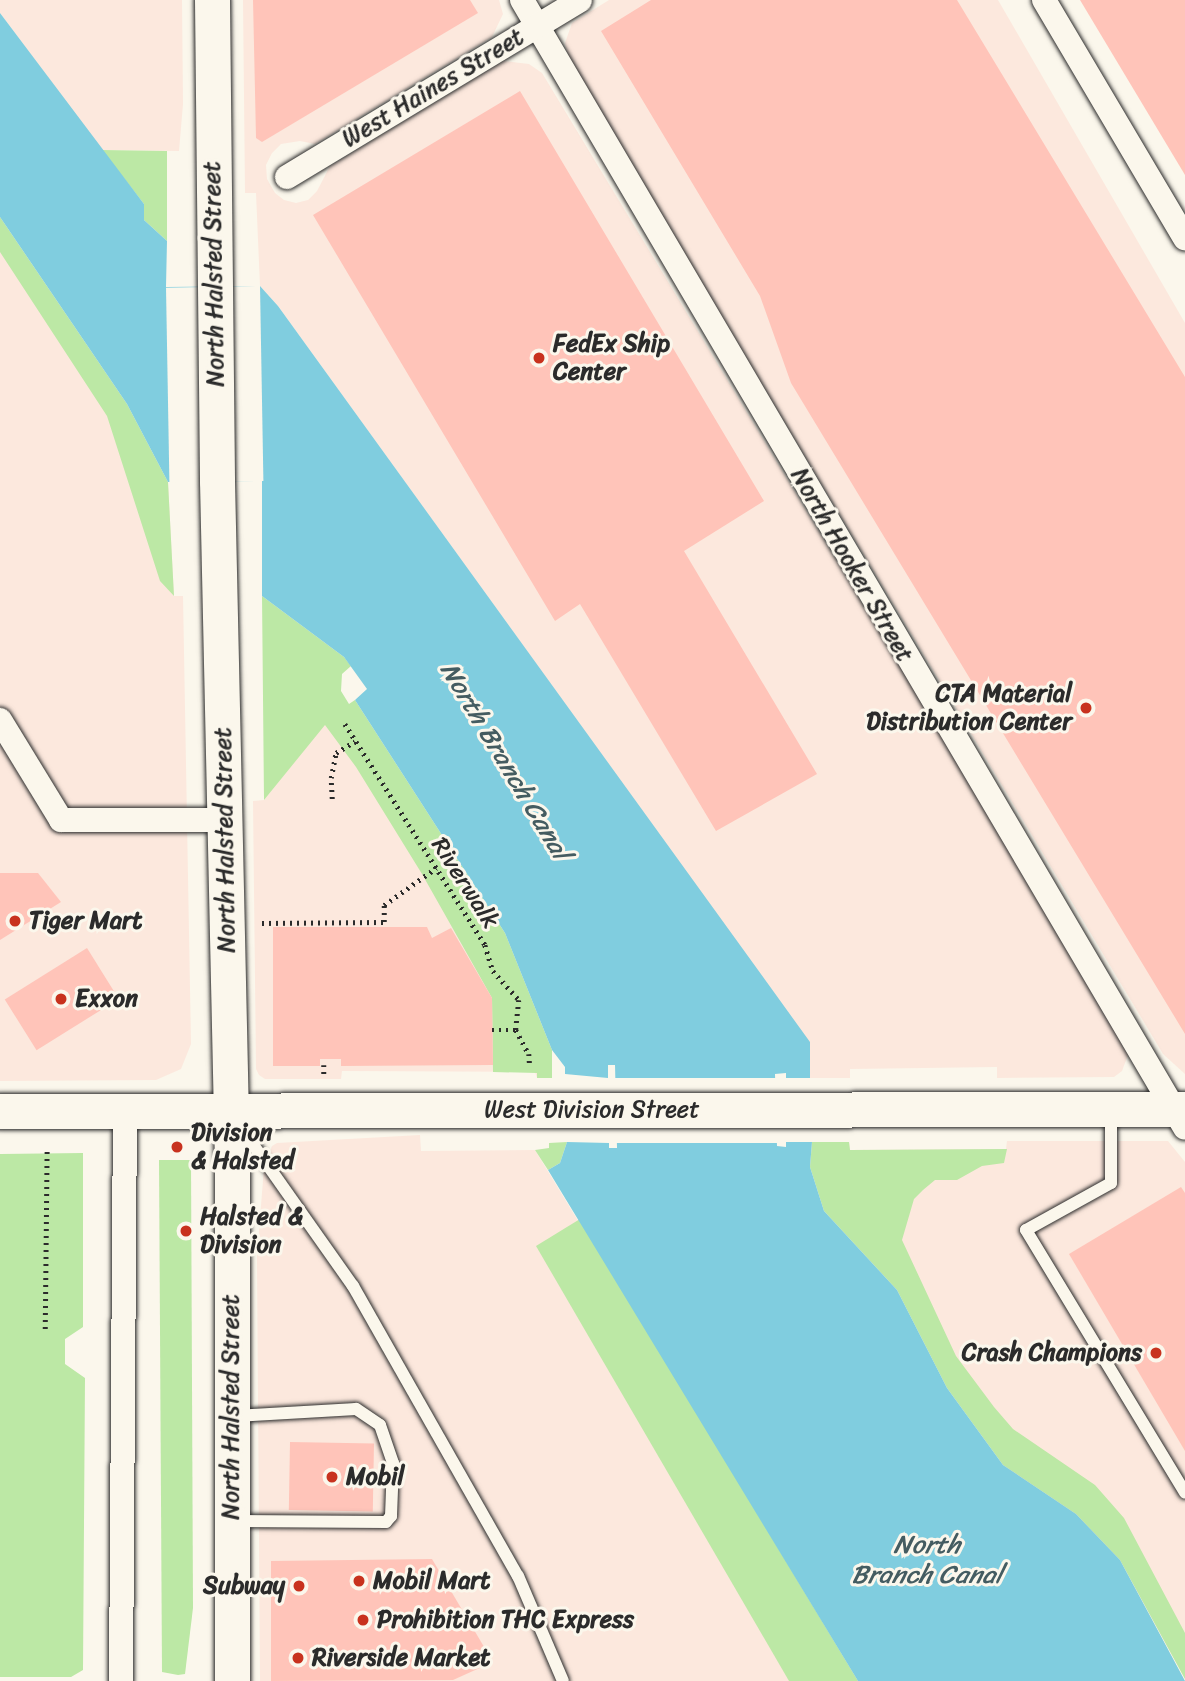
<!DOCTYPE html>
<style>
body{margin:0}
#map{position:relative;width:1185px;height:1681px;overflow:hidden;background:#fbf7ec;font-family:Sriracha,sans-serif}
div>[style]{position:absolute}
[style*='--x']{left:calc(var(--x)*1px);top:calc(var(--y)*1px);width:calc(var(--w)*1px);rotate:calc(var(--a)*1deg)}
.built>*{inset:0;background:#fce8dd}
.green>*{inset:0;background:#bce8a5}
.water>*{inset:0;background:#80cddf}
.pier>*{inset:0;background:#fbf7ec;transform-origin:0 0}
.building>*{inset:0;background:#ffc4b9;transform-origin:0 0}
.path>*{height:4.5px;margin-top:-2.25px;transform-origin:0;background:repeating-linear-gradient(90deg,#2b2b2b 0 2px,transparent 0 7px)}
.roads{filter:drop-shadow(0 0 2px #2b2b2b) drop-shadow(0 0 2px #2b2b2b)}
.lane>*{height:12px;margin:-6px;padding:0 6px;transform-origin:6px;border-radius:6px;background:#fbf7ec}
.street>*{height:24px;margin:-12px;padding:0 12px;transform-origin:12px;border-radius:12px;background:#fbf7ec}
.secondary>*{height:35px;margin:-17.5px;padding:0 17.5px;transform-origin:17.5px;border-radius:17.5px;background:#fbf7ec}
.dots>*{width:19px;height:19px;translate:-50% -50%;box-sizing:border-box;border:4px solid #fbf7ec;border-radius:50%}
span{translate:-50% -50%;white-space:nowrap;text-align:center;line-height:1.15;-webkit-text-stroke:6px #fbf7ec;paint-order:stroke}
.street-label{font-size:24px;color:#2b2b2b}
.poi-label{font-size:24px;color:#2b2b2b;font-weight:700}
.left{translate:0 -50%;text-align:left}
.right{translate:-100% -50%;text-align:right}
.water-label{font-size:26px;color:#445c61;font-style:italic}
</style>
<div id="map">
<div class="built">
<div style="clip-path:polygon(0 0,182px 0,183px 104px,179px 151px,102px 150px,0 13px)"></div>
<div style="clip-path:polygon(243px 0,499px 0,503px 14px,492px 37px,315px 144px,300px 141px,281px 144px,272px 153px,266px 165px,267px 179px,275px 193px,284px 200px,296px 203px,308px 200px,317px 191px,330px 166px,503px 61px,529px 64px,542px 73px,1125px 1039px,1129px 1052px,1122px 1071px,1114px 1077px,997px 1078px,997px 1067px,850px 1069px,850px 1078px,810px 1078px,809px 1042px,278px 306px,260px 286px,256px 193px,245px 193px)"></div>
<div style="clip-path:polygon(609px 0,998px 0,1185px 323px,1185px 1074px,1163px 1054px,570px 64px,565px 43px,572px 23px)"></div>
<div style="clip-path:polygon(0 217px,168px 482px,174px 596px,183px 596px,191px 1044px,181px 1069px,156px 1080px,0 1081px)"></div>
<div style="clip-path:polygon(355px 700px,552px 1050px,552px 1078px,537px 1078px,535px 1072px,342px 1071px,341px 1079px,265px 1079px,259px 1075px,256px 1069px,253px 801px,264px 800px,324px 724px)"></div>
<div style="clip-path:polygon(420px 1135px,421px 1151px,535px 1150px,858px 1681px,260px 1681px,257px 1255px,264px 1168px,272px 1146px,277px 1143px)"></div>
<div style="clip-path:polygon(1007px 1141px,1168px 1141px,1185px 1162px,1185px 1679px,1120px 1560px,1003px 1465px,812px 1142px,849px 1142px,850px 1150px,1006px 1149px)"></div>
</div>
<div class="green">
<div style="clip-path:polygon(102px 150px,167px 151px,167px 241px,144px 220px,144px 204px)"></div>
<div style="clip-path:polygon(0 217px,127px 404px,168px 482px,174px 596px,160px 581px,107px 416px,0 252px)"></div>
<div style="clip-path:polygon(262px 596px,344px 657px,351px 666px,342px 674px,341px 691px,349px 704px,355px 700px,505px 933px,552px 1050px,552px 1078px,537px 1078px,537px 1073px,493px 1072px,492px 998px,422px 874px,356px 767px,325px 725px,264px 800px)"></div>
<div style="clip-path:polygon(567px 1142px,560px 1163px,548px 1170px,535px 1150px,549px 1148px,549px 1143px)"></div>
<div style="clip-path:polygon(812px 1142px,849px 1142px,850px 1150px,1007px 1149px,1004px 1163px,982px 1166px,957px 1180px,935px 1180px,923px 1190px,914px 1199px,902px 1240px,956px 1356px,994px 1407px,1013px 1429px,1095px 1485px,1124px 1518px,1185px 1633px,1185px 1679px,1120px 1560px,1076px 1514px,1003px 1465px,947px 1388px,897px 1290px,824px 1211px,810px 1167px)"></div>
<div style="clip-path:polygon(83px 1153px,83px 1327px,65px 1339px,65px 1364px,85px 1378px,83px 1670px,71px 1677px,0 1677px,0 1154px)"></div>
<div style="clip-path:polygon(159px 1160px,191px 1160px,193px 1608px,185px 1674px,178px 1675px,162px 1672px)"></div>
<div style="clip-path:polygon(580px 1219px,858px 1681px,789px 1681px,536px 1246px)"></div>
</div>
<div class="water">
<div style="clip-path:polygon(0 13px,144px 204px,144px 220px,167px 241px,166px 287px,260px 286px,278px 306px,810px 1042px,810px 1078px,786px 1078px,786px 1073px,775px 1074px,777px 1146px,786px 1147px,786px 1142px,812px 1142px,810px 1167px,824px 1211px,897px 1290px,947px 1388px,1003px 1465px,1076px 1514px,1120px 1560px,1185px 1681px,858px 1681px,548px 1170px,560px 1163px,567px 1142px,609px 1143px,609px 1148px,617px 1148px,615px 1065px,608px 1065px,608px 1078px,565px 1074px,565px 1067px,552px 1050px,505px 933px,355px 700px,367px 689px,344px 657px,262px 596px,262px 481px,168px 482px,127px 404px,0 217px)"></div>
</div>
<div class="pier">
<div style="left:260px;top:286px;width:195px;height:94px;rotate:89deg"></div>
<div style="left:612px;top:1078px;width:166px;height:65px"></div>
</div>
<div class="building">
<div style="clip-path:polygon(253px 0,470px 0,478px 13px,262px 142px,256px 138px)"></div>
<div style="clip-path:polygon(651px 0,957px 0,1185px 377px,1185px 1034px,791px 383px,760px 296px,601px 31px)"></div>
<div style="clip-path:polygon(1080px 0,1185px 0,1185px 175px)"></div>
<div style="clip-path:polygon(520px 91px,764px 501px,684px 551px,817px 774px,716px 831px,580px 604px,555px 621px,313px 215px)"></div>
<div style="clip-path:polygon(0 873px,38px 873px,61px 902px,0 940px)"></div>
<div style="clip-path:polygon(273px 927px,427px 927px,432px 938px,451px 928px,492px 998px,493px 1065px,341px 1066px,341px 1059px,320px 1059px,320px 1066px,273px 1066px)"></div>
<div style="left:87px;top:948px;width:60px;height:97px;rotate:58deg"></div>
<div style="clip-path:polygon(1181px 1187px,1185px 1193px,1185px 1451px,1069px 1254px)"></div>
<div style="left:290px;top:1442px;width:84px;height:68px;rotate:1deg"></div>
<div style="clip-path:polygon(432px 1559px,493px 1662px,453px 1680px,271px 1681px,271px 1561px)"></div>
</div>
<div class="path">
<div style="--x:345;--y:724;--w:262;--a:57.6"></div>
<div style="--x:485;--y:945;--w:27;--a:73"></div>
<div style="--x:493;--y:971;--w:39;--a:48"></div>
<div style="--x:519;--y:1000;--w:30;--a:96"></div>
<div style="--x:516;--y:1030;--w:27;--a:62"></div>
<div style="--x:529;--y:1054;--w:13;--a:86"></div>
<div style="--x:332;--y:799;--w:21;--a:-93"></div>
<div style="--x:331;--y:778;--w:25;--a:-79"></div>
<div style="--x:336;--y:753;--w:22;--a:-32"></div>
<div style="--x:262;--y:923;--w:122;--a:-0.5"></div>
<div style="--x:384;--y:922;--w:17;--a:-90"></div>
<div style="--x:384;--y:905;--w:64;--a:-35.4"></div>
<div style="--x:492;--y:1030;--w:24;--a:0"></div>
<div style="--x:324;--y:1065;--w:11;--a:90"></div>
<div style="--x:45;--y:1329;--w:178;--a:-89.4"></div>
</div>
<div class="roads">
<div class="lane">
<div style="--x:1111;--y:1111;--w:72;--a:90"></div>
<div style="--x:1111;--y:1183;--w:97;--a:151.1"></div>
<div style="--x:1026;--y:1230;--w:307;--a:58.8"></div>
<div style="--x:240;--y:1126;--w:196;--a:54.8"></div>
<div style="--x:353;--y:1286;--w:334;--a:60.4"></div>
<div style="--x:518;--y:1576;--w:114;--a:66.8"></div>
<div style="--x:235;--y:1521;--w:151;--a:0.4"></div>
<div style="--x:386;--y:1522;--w:8;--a:-50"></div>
<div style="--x:391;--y:1516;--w:53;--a:-87.8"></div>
<div style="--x:393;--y:1463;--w:40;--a:-108.9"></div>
<div style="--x:380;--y:1425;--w:29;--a:-146"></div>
<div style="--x:356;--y:1409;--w:121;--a:176.7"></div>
</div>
<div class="street">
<div style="--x:522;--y:0;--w:1308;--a:59.55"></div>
<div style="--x:1044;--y:0;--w:277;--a:59.4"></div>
<div style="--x:287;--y:177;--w:342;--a:-31.1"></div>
<div style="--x:0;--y:720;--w:117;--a:58.6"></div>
<div style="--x:61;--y:820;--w:163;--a:0"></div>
<div style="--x:121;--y:1681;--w:570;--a:-89.6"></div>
</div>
<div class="secondary">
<div style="--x:212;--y:0;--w:481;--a:89.4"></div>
<div style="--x:217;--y:481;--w:684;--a:88.74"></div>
<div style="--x:232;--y:1165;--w:516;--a:90"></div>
<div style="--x:0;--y:1111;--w:1185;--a:-0.1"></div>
</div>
</div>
<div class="dots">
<div style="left:539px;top:358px;background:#c8321e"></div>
<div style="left:1086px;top:708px;background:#c8321e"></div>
<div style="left:15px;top:921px;background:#c8321e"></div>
<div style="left:61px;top:999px;background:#c8321e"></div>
<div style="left:177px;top:1147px;background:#c8321e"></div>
<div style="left:186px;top:1231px;background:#c8321e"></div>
<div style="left:1156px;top:1353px;background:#c8321e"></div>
<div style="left:332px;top:1477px;background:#c8321e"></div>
<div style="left:359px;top:1581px;background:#c8321e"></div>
<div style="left:299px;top:1586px;background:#c8321e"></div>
<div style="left:363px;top:1620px;background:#c8321e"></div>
<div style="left:298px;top:1658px;background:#c8321e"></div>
</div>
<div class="street-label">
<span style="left:433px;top:88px;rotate:-31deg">West Haines Street</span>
<span style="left:214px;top:274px;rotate:-91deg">North Halsted Street</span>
<span style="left:852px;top:565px;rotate:60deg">North Hooker Street</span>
<span style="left:225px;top:840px;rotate:-91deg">North Halsted Street</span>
<span style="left:465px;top:883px;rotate:57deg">Riverwalk</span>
<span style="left:592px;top:1110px">West Division Street</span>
<span style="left:231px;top:1407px;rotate:-90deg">North Halsted Street</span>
</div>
<div class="poi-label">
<span class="left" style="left:553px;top:358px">FedEx Ship<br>Center</span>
<span class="right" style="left:1072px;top:708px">CTA Material<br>Distribution Center</span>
<span class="left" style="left:29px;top:921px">Tiger Mart</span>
<span class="left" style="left:75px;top:999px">Exxon</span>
<span class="left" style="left:191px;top:1147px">Division<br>&amp; Halsted</span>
<span class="left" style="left:200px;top:1231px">Halsted &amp;<br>Division</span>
<span class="right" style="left:1142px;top:1353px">Crash Champions</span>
<span class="left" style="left:346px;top:1477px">Mobil</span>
<span class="left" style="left:373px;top:1581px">Mobil Mart</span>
<span class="right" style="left:285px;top:1586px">Subway</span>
<span class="left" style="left:377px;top:1620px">Prohibition THC Express</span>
<span class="left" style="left:312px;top:1658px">Riverside Market</span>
</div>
<div class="water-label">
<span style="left:505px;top:761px;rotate:59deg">North Branch Canal</span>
<span style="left:927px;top:1560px">North<br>Branch Canal</span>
</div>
</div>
